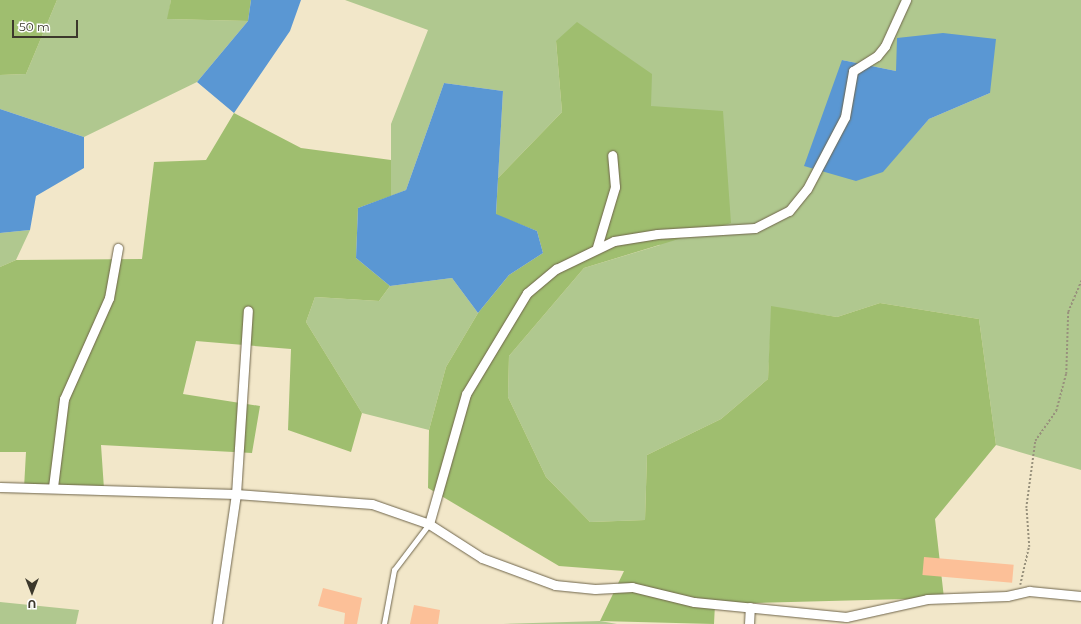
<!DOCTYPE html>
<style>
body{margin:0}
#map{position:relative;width:1081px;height:624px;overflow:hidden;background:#f2e7c9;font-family:Montserrat,sans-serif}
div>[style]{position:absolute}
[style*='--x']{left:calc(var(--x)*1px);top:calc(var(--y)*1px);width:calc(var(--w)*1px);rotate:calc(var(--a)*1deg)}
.green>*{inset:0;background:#b0c88f}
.forest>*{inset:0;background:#9fbe6f}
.water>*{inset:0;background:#5a97d3}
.building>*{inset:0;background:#fcc098;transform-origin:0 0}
.path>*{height:1.5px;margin-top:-0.75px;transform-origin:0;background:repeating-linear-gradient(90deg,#98917c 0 2px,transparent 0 4px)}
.roads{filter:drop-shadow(0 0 1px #6f654b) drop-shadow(0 0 1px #6f654b)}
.service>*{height:4.5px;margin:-2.25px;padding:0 2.25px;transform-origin:2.25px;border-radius:2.25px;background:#fff}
.minor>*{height:9px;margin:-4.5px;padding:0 4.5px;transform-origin:4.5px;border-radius:4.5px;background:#fff}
span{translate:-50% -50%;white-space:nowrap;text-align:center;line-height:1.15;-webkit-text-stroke:3.5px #fff;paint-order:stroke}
.north{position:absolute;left:12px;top:572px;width:40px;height:40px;-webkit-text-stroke:3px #fff;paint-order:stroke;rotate:180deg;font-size:11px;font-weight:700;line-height:16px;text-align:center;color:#3c382c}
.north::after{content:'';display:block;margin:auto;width:14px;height:18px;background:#3c382c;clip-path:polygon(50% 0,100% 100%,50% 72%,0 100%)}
.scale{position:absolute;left:12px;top:20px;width:66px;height:18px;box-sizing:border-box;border:2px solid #3c382c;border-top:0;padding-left:5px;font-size:12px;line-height:14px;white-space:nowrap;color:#3c382c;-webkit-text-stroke:3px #fff;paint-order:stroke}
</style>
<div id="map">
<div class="green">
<div style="clip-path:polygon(57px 0,171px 0,168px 19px,248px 21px,197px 82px,84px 137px,0 109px,0 75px,26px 74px)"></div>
<div style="clip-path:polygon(evenodd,345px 0,1081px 0,1081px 470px,996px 445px,979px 319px,880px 303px,837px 317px,772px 307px,768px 379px,721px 419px,647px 455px,645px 520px,590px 522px,546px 477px,508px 397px,509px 356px,584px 268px,660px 245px,651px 106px,556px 41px,562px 112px,498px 178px,503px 91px,444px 83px,406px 190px,391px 196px,391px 124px,428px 30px,345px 0,842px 60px,896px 71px,990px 93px,929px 119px,882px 172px,842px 60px)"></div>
<div style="clip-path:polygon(30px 230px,16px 260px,0 267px,0 233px)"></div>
<div style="clip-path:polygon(452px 278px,478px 313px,446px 367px,429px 430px,362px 413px,306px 322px,315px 297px,379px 301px,390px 286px)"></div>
<div style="clip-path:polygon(0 602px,79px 610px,76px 624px,0 624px)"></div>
<div style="clip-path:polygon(600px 621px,617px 624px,503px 624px)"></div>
</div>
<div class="forest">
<div style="clip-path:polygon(0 0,57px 0,26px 74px,0 75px)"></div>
<div style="clip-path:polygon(171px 0,251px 0,248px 21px,167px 19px)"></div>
<div style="clip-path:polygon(577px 22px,652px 74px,651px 106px,723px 111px,731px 223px,584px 268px,509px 356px,508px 397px,546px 477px,590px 522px,645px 520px,647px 455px,721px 419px,768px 379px,771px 306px,837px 317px,880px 303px,979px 319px,996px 445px,935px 519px,944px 598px,715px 604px,714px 624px,600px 621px,624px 571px,559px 566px,428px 488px,429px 430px,446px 367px,478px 313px,509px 275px,543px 253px,537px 231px,496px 215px,498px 178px,562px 112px,556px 41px)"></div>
<div style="clip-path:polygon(234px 113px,301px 148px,391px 160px,391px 196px,358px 208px,356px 258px,390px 286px,379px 301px,315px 297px,306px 322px,362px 413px,351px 452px,288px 430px,291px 349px,196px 341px,183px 394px,260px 406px,252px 453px,101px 445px,104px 489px,24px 488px,26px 452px,0 452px,0 267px,16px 260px,142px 259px,154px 162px,206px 160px)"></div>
</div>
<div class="water">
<div style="clip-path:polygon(251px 0,301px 0,290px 31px,234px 113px,197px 82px,248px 21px)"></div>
<div style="clip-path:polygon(943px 33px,996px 39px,990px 93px,929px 119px,883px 172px,856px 181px,804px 166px,842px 60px,896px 71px,897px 38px)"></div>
<div style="clip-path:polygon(444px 83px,503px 91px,496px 214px,537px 231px,543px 253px,509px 275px,478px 313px,452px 278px,390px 286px,356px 258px,358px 208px,406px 190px)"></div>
<div style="clip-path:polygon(0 109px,84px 137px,84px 168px,36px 196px,30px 230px,0 233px)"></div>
</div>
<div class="building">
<div style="left:924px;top:557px;width:90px;height:18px;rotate:5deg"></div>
<div style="clip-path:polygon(323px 588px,362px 598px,357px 624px,344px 624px,345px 613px,318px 606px)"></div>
<div style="clip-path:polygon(414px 605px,440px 610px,438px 624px,410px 624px)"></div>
</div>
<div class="path">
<div style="--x:1020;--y:585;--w:39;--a:-77"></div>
<div style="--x:1029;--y:547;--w:39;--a:-94"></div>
<div style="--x:1026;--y:508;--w:68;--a:-82.3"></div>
<div style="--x:1035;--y:441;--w:37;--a:-55"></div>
<div style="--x:1056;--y:411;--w:38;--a:-75"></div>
<div style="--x:1066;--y:374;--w:62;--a:-88.2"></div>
<div style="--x:1068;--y:312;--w:34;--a:-67"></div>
</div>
<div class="roads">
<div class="service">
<div style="--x:384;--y:624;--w:55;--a:-79.5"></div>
<div style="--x:394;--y:570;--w:58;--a:-52.7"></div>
</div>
<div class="minor">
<div style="--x:597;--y:247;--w:63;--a:-73.3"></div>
<div style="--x:615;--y:187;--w:32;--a:-95"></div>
<div style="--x:0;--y:487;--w:236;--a:1.7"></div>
<div style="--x:236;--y:494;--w:136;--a:4.2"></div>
<div style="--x:372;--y:504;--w:60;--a:19.3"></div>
<div style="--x:429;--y:524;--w:63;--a:32.7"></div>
<div style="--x:482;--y:558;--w:78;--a:20.3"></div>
<div style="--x:555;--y:585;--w:40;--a:5.7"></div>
<div style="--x:595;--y:589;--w:37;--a:-3"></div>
<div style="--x:632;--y:587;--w:64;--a:13.6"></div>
<div style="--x:694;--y:602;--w:153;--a:5.6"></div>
<div style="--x:846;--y:617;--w:83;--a:-12.5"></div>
<div style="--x:927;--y:599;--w:80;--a:-2.1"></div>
<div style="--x:1007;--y:596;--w:23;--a:-13"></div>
<div style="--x:1029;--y:591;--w:52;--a:5.5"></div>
<div style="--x:53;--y:487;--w:89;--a:-82.9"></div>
<div style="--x:64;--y:399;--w:111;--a:-66"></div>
<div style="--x:109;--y:298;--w:51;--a:-79.8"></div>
<div style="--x:429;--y:524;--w:135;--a:-74.1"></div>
<div style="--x:466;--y:394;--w:118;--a:-58.9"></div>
<div style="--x:527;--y:293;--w:38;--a:-40"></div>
<div style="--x:556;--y:269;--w:64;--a:-25.8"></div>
<div style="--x:614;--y:241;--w:44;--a:-9.2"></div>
<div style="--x:657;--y:234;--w:98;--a:-3.5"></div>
<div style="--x:755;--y:228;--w:38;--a:-27"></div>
<div style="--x:789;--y:211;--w:28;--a:-51"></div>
<div style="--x:807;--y:189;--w:81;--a:-62.2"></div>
<div style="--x:845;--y:117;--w:47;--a:-80.1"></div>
<div style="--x:853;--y:71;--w:28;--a:-32"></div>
<div style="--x:877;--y:56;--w:13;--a:-51"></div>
<div style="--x:885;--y:46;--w:51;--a:-65.5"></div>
<div style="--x:217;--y:624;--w:131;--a:-81.7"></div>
<div style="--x:236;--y:494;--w:184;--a:-86.3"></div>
<div style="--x:749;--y:624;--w:17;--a:-87"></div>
</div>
</div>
<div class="north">U</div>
<div class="scale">50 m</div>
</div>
